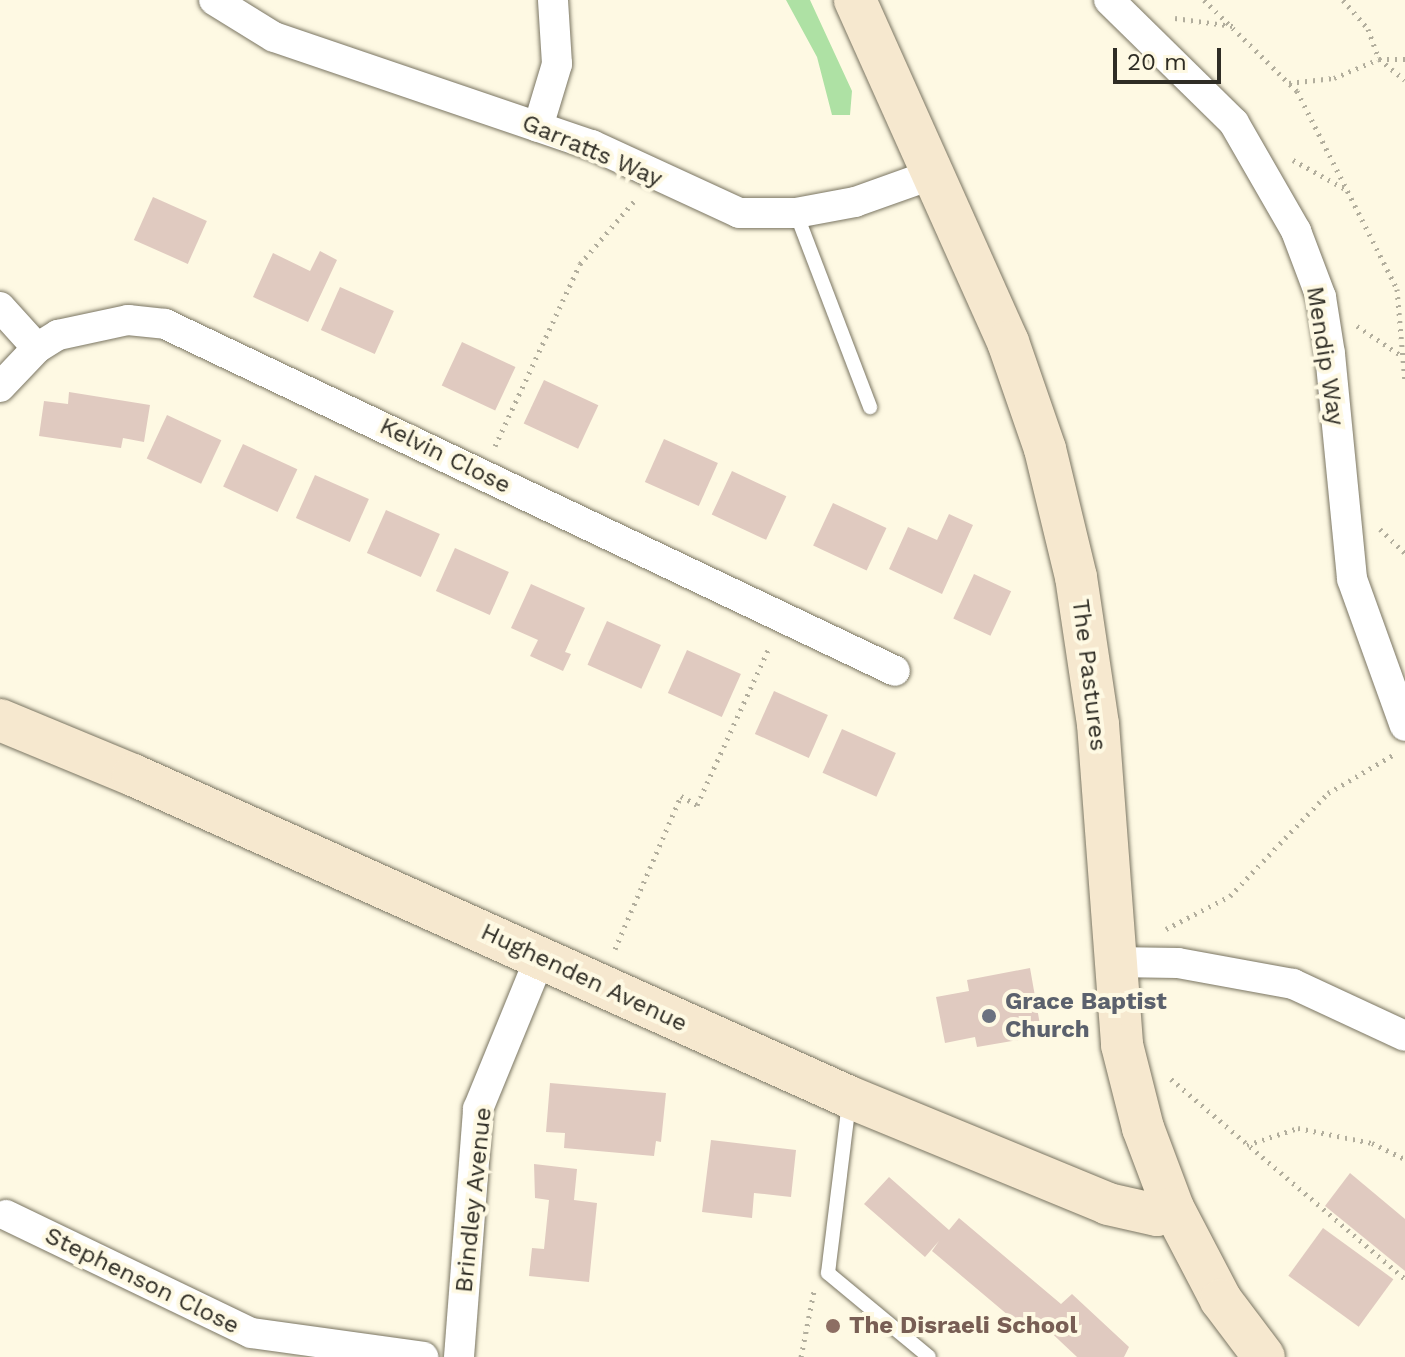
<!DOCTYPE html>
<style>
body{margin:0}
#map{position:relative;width:1405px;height:1357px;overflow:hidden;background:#fef9e3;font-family:"Work Sans",sans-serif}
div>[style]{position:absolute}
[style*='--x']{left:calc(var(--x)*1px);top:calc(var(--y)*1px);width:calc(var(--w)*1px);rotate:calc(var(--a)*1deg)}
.green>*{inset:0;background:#aee1a4}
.building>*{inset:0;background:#e0cac0;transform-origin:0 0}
.path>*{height:5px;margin-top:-2.5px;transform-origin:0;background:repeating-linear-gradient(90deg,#b2ae9d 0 2px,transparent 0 8px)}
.roads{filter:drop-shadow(0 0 2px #7a7562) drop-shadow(0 0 2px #7a7562)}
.lane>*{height:14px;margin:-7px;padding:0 7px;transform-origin:7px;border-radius:7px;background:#fff}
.street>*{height:30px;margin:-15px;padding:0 15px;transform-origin:15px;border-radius:15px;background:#fff}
.secondary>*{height:42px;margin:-21px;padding:0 21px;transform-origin:21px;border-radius:21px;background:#f6e8cf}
.dots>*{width:22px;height:22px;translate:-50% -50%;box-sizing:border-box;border:4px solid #fef9e3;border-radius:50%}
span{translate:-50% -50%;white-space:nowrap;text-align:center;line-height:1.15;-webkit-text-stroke:8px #fef9e3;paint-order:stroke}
.street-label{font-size:24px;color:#2f2d25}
.worship-label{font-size:24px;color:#5b616d;font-weight:700}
.left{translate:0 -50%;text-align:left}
.education-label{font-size:24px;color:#785e54;font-weight:700}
.scale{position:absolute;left:1113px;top:48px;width:108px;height:36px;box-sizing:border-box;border:4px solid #2f2d25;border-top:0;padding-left:10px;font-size:24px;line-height:28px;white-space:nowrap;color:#2f2d25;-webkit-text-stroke:6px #fef9e3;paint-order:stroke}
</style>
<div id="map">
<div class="green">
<div style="clip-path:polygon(786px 0,810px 0,852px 91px,850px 115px,832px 115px,817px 57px)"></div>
</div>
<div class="building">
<div style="left:153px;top:197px;width:59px;height:47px;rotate:24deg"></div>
<div style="clip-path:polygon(320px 251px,337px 260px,308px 322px,253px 297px,273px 253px,310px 271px)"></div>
<div style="left:340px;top:287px;width:59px;height:47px;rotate:24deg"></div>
<div style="left:462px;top:342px;width:59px;height:48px;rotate:25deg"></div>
<div style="left:544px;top:380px;width:60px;height:48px;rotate:25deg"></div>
<div style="clip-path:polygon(69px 392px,150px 405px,144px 442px,123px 438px,121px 448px,39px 436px,44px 401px,68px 404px)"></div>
<div style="left:167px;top:415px;width:60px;height:48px;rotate:25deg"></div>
<div style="left:664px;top:439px;width:59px;height:47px;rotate:24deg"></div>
<div style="left:243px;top:444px;width:60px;height:47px;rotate:25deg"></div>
<div style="left:732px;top:471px;width:60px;height:48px;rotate:25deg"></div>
<div style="left:315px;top:475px;width:59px;height:47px;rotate:24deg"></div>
<div style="left:833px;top:503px;width:59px;height:47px;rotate:25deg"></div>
<div style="left:386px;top:510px;width:59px;height:47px;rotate:24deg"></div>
<div style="clip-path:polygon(949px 514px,973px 525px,942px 594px,889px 569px,908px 527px,937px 540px)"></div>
<div style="left:455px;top:548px;width:59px;height:47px;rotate:24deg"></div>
<div style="left:974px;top:574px;width:41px;height:49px;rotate:25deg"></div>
<div style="clip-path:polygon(531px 584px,585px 608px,565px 652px,571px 654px,563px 671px,530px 656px,538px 640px,511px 628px)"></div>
<div style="left:607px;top:621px;width:59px;height:48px;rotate:24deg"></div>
<div style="left:687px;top:650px;width:59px;height:47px;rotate:24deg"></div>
<div style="left:774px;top:691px;width:59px;height:47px;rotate:24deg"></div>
<div style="left:842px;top:729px;width:59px;height:48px;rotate:24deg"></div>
<div style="clip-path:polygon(1030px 968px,1042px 1036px,977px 1047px,975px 1037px,945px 1043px,936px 997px,969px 991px,967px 980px)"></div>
<div style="clip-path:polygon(550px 1083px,666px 1093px,661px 1142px,656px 1141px,654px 1156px,564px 1148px,565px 1133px,546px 1132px)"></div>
<div style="clip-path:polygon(711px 1140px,796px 1150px,791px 1197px,754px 1193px,752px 1218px,702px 1212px)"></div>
<div style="clip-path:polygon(534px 1164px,577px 1169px,574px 1200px,597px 1203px,589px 1282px,529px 1276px,532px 1248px,544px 1249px,549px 1200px,535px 1198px)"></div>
<div style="clip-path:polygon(1350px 1173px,1405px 1219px,1405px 1271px,1325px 1206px)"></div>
<div style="clip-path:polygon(889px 1177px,949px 1230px,959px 1218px,1061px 1304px,1072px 1294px,1129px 1347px,1124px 1357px,1077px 1357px,1043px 1325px,1033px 1336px,932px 1251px,939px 1241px,925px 1257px,864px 1204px)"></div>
<div style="left:1323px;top:1228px;width:87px;height:59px;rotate:36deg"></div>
</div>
<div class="path">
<div style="--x:1204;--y:0;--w:130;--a:44.4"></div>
<div style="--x:1297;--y:91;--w:222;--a:63.2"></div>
<div style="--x:1397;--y:289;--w:93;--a:85.1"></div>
<div style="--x:1343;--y:0;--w:38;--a:49"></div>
<div style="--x:1368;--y:29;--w:32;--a:70"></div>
<div style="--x:1379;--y:59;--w:33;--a:39"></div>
<div style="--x:1175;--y:18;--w:59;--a:7.9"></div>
<div style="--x:1289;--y:83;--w:45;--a:-6.3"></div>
<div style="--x:1334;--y:78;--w:49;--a:-22.9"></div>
<div style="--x:1379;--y:59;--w:26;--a:0"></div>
<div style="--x:1293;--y:160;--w:62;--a:29.1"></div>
<div style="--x:1357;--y:326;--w:54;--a:33.7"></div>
<div style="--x:495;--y:446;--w:201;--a:-65"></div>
<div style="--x:580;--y:264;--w:84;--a:-49.3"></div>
<div style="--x:1380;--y:529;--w:35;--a:44"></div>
<div style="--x:1166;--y:929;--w:72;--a:-27.3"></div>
<div style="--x:1230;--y:896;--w:142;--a:-46.4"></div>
<div style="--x:1328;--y:793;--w:75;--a:-30.3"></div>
<div style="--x:615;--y:949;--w:167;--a:-66.7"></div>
<div style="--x:681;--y:796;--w:18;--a:29"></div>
<div style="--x:697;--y:805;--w:173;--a:-65.4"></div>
<div style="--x:1171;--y:1079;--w:308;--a:40.5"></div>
<div style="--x:1247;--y:1145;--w:54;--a:-18.4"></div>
<div style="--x:1298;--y:1128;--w:76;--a:11.5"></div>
<div style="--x:1372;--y:1143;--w:37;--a:26"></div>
<div style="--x:801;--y:1357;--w:67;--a:-78.9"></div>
</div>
<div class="roads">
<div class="lane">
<div style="--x:796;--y:213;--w:208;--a:69.1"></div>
<div style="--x:849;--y:1102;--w:172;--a:97"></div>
<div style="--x:828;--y:1273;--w:131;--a:39.7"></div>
</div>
<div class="street">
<div style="--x:214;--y:0;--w:70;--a:31.7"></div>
<div style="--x:274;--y:37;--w:336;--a:18.8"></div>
<div style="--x:592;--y:145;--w:162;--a:24.8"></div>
<div style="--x:739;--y:213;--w:57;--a:0"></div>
<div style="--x:796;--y:213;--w:60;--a:-10.6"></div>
<div style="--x:855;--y:202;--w:83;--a:-19.7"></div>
<div style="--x:1109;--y:0;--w:175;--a:44.5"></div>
<div style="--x:1234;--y:123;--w:125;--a:60.1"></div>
<div style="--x:1296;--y:231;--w:71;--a:69.3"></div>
<div style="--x:1321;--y:297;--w:58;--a:81"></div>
<div style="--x:1330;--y:354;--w:226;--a:84.4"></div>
<div style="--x:1352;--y:579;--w:156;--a:70.2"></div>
<div style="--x:538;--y:127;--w:66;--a:-73.2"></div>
<div style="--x:557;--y:64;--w:64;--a:-93.6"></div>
<div style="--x:0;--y:307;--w:55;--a:47.9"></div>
<div style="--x:0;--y:387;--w:54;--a:-46.5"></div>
<div style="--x:37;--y:348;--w:25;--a:-32"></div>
<div style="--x:58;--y:335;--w:72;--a:-12.1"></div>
<div style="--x:128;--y:320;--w:37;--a:6"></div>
<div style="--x:165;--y:324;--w:808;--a:25.42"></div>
<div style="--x:1113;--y:962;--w:65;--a:0.9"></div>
<div style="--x:1178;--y:963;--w:117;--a:10.3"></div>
<div style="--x:1293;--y:984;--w:123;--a:24.9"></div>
<div style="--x:6;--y:1215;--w:272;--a:25.7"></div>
<div style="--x:251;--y:1333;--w:174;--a:7.9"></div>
<div style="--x:459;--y:1357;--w:249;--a:-85.6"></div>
<div style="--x:478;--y:1109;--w:163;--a:-67.7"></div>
</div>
<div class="secondary">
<div style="--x:855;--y:0;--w:375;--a:65.9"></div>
<div style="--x:1008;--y:342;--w:113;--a:70.9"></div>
<div style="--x:1045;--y:449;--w:132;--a:76.4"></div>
<div style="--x:1076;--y:577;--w:149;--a:81.5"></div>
<div style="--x:1098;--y:724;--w:322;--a:85.7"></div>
<div style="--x:1122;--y:1045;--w:86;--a:75.8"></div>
<div style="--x:1143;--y:1128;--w:85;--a:69.4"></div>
<div style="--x:1173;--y:1208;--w:104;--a:62.4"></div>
<div style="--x:1221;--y:1300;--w:71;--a:53"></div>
<div style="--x:0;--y:720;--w:144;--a:22.5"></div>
<div style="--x:133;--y:775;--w:785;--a:24.21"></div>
<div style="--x:849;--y:1097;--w:280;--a:22.4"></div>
<div style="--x:1108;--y:1204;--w:50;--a:12.7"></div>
<div style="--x:1157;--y:1215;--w:17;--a:-24"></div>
</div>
</div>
<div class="dots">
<div style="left:989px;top:1016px;background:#6b7280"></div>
<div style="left:833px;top:1326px;background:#8d6e63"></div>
</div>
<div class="street-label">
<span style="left:592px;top:151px;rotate:23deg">Garratts Way</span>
<span style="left:1325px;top:356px;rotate:81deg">Mendip Way</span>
<span style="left:445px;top:456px;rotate:26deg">Kelvin Close</span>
<span style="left:1089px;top:675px;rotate:83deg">The Pastures</span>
<span style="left:584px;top:978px;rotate:25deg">Hughenden Avenue</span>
<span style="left:474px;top:1200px;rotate:-84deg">Brindley Avenue</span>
<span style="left:142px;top:1281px;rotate:26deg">Stephenson Close</span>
</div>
<div class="worship-label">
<span class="left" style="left:1005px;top:1016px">Grace Baptist<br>Church</span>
</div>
<div class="education-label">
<span class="left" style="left:849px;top:1326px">The Disraeli School</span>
</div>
<div class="scale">20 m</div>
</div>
